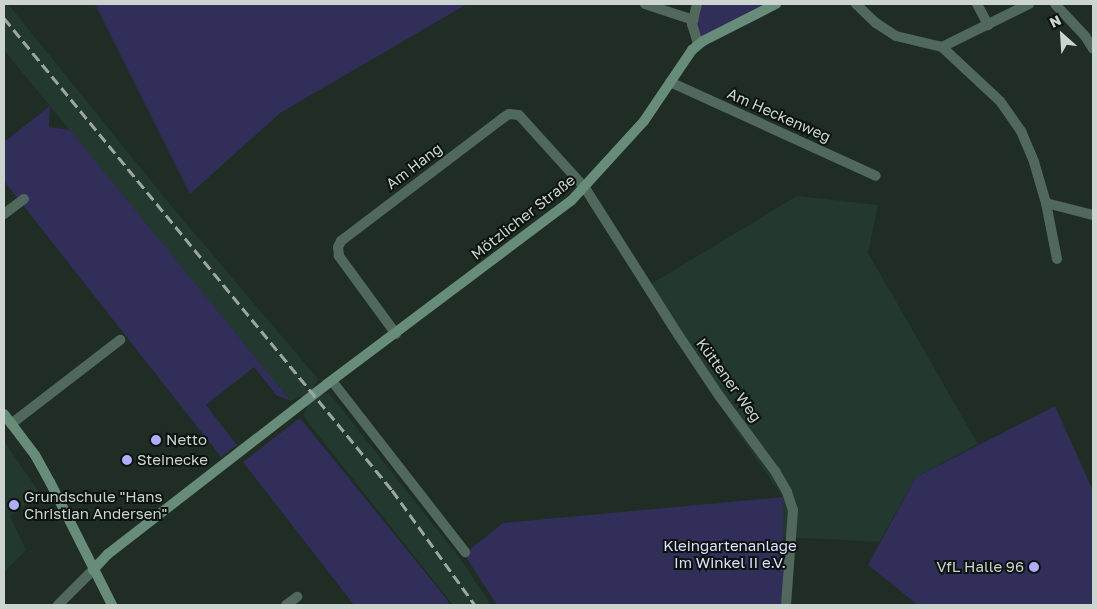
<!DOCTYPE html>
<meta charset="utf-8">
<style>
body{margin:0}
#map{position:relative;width:1097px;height:609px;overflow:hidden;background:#1f2d25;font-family:"Golos Text",sans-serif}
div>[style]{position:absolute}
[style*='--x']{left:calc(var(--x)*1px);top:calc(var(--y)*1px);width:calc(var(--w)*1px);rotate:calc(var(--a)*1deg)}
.built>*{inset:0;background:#23382e}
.green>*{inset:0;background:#312e59}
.street>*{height:10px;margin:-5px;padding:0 5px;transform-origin:5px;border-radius:5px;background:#51695d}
.secondary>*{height:10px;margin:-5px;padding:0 5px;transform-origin:5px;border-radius:5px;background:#678d7a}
.rail>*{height:3px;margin-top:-1.5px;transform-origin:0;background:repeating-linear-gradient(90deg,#9da7a2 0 10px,transparent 0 15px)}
.dots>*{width:14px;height:14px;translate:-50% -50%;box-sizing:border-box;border:2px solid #0d1310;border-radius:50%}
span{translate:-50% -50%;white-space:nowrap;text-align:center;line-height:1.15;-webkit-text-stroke:4px #0d1310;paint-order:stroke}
.street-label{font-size:15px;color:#cbd4cf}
.poi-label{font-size:15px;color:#cbd4cf}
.left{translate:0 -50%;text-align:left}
.right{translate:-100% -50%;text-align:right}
.park-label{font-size:15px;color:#dedffe}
.frame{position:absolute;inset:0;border:5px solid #cbd4cf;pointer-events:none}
.north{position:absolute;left:1037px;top:10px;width:50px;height:50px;-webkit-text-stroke:4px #0d1310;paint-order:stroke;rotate:334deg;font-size:14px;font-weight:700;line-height:20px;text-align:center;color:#cbd4cf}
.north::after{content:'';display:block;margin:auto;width:18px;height:22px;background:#cbd4cf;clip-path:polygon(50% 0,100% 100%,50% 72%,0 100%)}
</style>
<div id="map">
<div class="built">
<div style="clip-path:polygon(4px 4px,8px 4px,173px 208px,318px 379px,314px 386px,321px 395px,329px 393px,459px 557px,491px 605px,453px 605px,303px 416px,308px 405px,301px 396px,291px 401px,4px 50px)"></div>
<div style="clip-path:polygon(797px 196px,878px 205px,868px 253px,978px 444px,916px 477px,879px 542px,783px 537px,783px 497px,734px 427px,651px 284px)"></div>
<div style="clip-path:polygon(4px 441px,40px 494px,10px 516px,26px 550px,4px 572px)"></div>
</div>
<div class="green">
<div style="clip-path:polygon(95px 4px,467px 4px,280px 113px,190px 194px)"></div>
<div style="clip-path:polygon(700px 4px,767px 4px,700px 38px,696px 23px)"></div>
<div style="clip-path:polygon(50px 106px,49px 127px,70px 130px,291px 401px,277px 396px,254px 367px,212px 400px,206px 405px,237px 445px,221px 457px,4px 181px,4px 142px)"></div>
<div style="clip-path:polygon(1055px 406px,1093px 491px,1093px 605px,918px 605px,868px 565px,916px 477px)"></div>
<div style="clip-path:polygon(300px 418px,446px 598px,450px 605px,354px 605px,243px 462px)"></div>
<div style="clip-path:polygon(783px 497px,783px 605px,497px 605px,464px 554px,503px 523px)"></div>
</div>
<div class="street">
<div style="--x:645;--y:4;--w:51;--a:18.4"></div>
<div style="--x:697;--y:4;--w:21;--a:104"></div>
<div style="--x:692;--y:24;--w:21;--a:73"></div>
<div style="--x:856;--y:4;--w:28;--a:44"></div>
<div style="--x:876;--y:23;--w:24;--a:33"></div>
<div style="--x:896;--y:36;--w:47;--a:13.4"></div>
<div style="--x:942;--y:47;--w:97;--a:-26.3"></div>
<div style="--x:977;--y:4;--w:24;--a:62"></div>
<div style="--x:1055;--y:4;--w:44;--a:46.8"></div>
<div style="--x:1085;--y:36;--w:15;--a:58"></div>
<div style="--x:942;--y:47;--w:79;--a:43"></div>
<div style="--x:1000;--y:101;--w:37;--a:55"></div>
<div style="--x:1021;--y:131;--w:34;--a:67"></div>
<div style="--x:1034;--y:162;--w:43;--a:73.7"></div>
<div style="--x:1046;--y:203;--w:57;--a:78.9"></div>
<div style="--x:670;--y:82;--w:226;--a:24.5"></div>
<div style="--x:1046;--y:203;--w:49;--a:14.3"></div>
<div style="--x:4;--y:214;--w:25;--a:-37"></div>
<div style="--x:396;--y:334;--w:97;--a:-126.2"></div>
<div style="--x:339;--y:256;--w:9;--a:-96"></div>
<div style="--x:338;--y:247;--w:7;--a:-63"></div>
<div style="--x:341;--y:241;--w:203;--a:-37.2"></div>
<div style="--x:503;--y:118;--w:7;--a:-34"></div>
<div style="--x:509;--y:114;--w:10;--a:6"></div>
<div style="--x:519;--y:115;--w:98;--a:47.9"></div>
<div style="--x:585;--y:188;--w:175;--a:57.6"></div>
<div style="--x:679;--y:336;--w:73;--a:56.1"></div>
<div style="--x:720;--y:397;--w:92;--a:53.4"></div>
<div style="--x:775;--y:471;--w:24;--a:60"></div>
<div style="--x:787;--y:492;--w:19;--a:72"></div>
<div style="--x:793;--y:510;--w:95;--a:94.2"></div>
<div style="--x:332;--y:381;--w:217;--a:52.1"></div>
<div style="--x:11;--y:424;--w:138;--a:-37.6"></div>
<div style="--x:58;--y:605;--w:49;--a:-45"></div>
<div style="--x:286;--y:605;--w:14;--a:-36"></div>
</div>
<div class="secondary">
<div style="--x:4;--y:414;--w:51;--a:52.9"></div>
<div style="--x:35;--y:455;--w:31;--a:61"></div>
<div style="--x:50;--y:482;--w:138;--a:63.2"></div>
<div style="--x:93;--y:570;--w:22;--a:-47"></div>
<div style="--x:108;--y:554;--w:277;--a:-37.8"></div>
<div style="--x:327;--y:384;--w:305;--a:-36.9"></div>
<div style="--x:571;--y:201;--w:108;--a:-47.6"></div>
<div style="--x:644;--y:121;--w:86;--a:-55.9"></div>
<div style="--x:692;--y:50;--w:14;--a:-39"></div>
<div style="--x:703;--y:41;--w:82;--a:-26.9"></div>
</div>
<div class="rail">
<div style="--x:4;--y:18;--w:611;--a:50.58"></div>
<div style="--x:392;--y:490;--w:142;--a:54.2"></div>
</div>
<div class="dots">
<div style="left:156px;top:440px;background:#b0aefa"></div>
<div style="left:127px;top:460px;background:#b0aefa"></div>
<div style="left:14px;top:505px;background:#b0aefa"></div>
<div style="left:1034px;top:567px;background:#b0aefa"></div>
</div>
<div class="street-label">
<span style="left:779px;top:115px;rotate:24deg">Am Heckenweg</span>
<span style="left:414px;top:166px;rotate:-37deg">Am Hang</span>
<span style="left:523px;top:217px;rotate:-38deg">Mötzlicher Straße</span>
<span style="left:729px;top:380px;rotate:54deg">Küttener Weg</span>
</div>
<div class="poi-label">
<span class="left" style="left:166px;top:440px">Netto</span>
<span class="left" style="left:137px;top:460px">Steinecke</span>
<span class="left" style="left:24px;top:505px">Grundschule "Hans<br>Christian Andersen"</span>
<span class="right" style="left:1024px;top:567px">VfL Halle 96</span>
</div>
<div class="park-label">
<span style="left:730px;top:554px">Kleingartenanlage<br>Im Winkel II e.V.</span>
</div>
<div class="frame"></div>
<div class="north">N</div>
</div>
